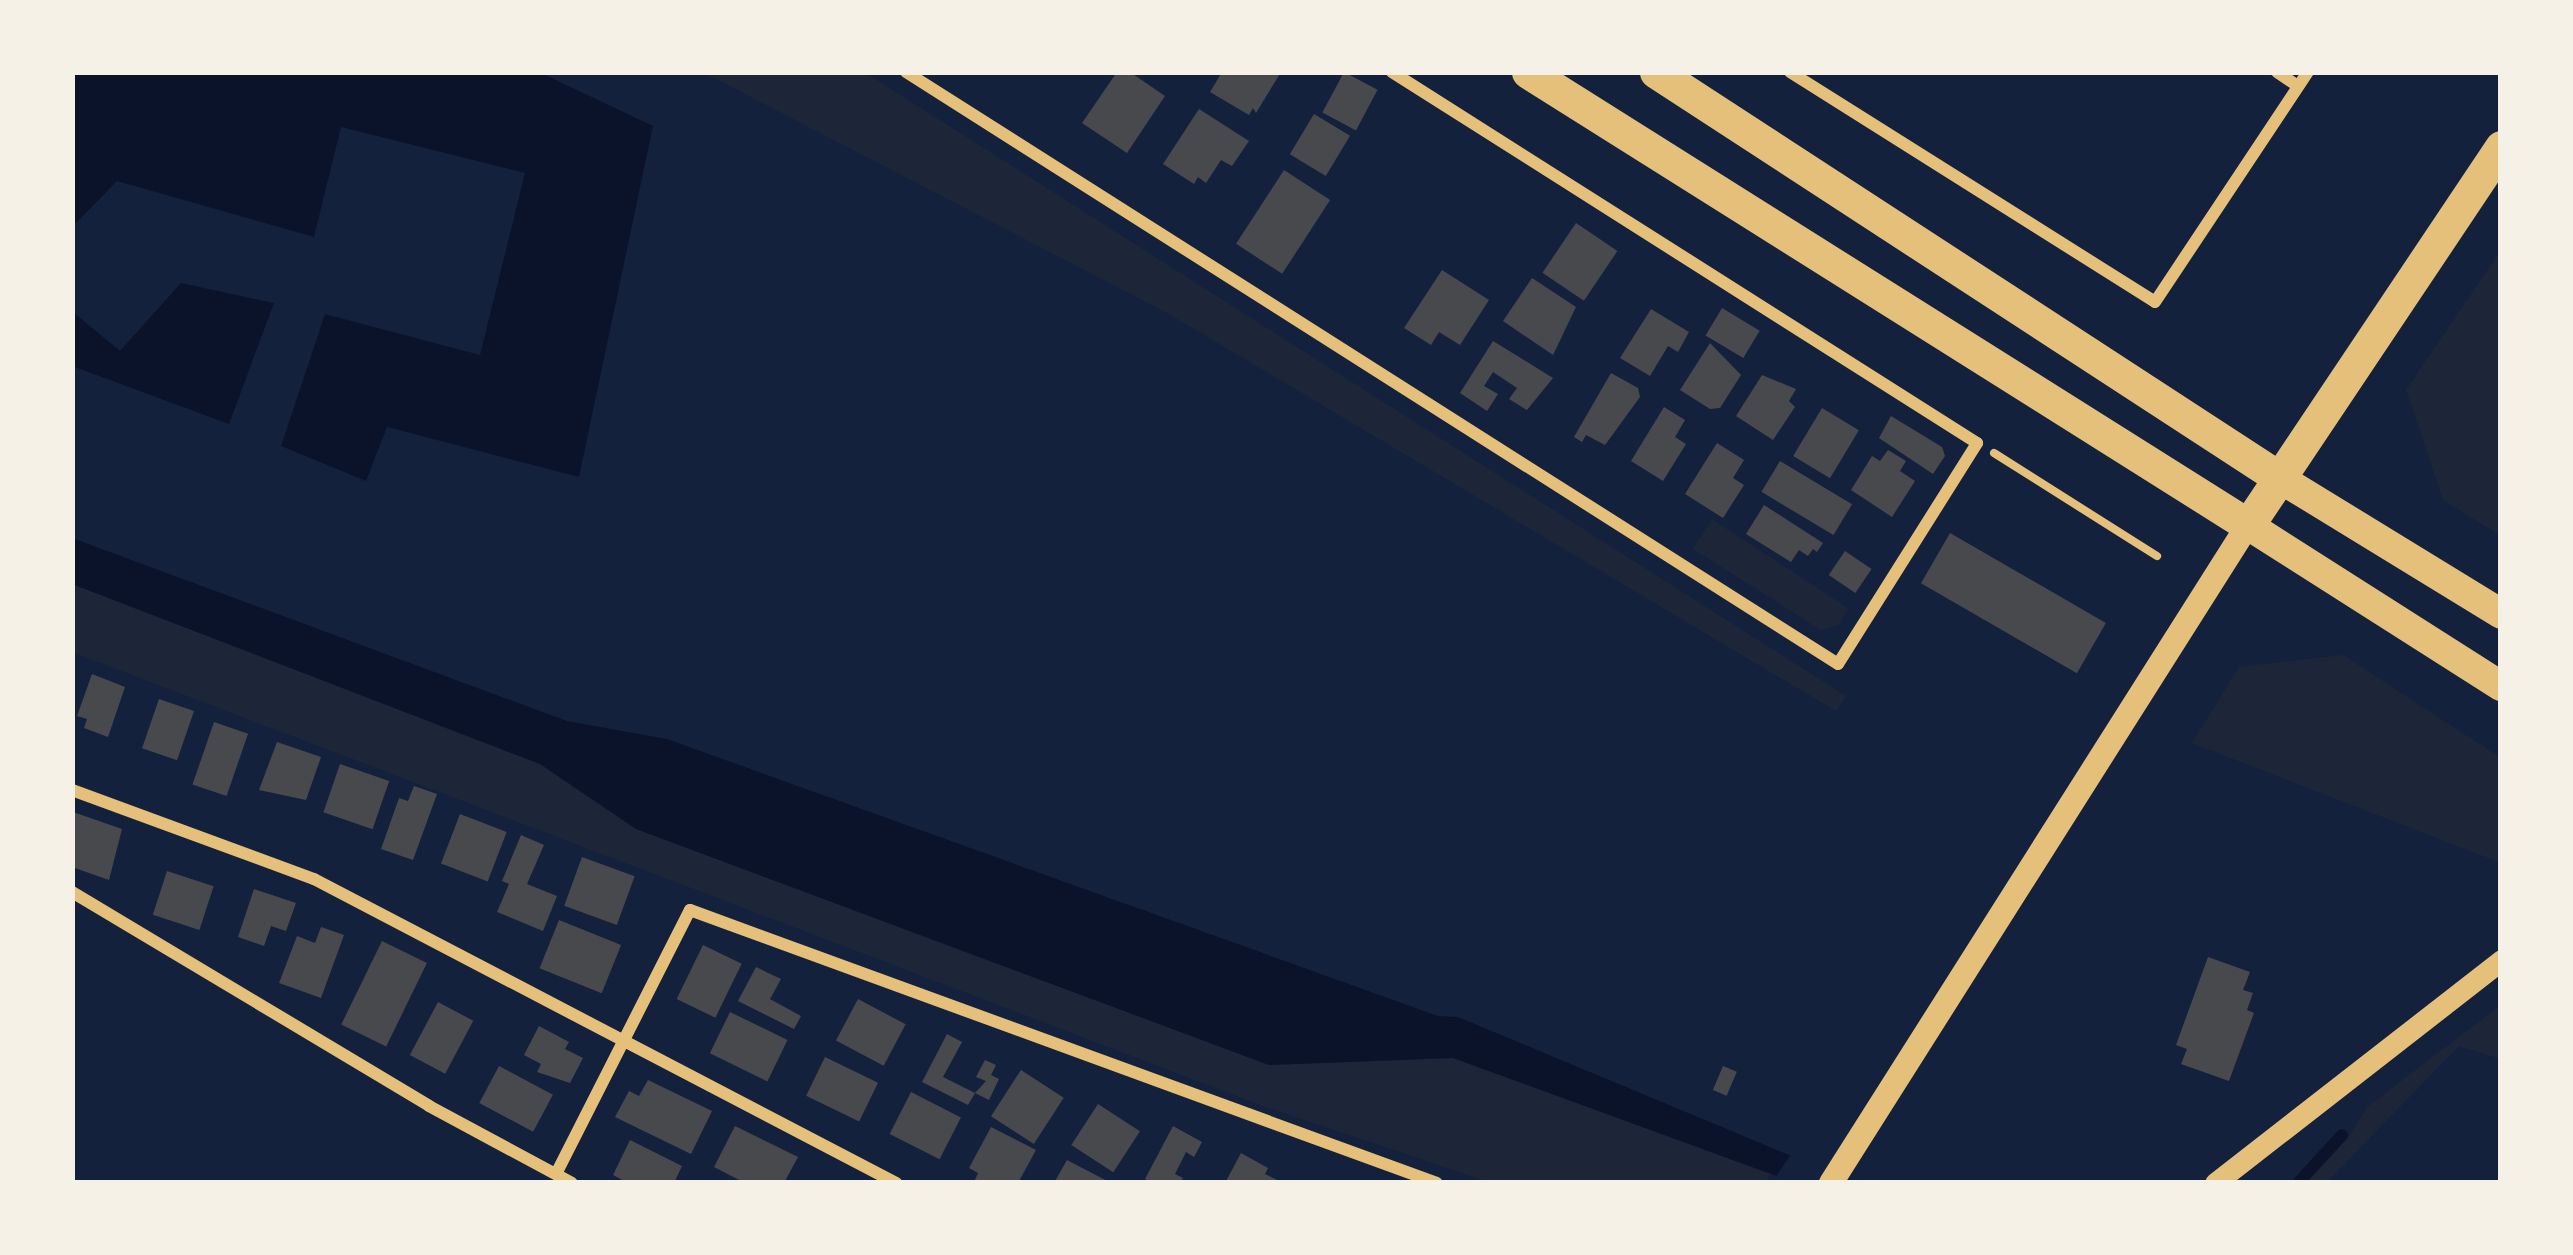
<!DOCTYPE html>
<style>
body{margin:0}
#map{position:relative;width:2573px;height:1255px;overflow:hidden;background:#14213d;font-family:"Alegreya Sans",sans-serif}
div>[style]{position:absolute}
[style*='--x']{left:calc(var(--x)*1px);top:calc(var(--y)*1px);width:calc(var(--w)*1px);rotate:calc(var(--a)*1deg)}
.green>*{inset:0;background:#1d2539}
.water>*{inset:0;background:#0b132b}
.pier>*{inset:0;background:#14213d}
.stream>*{height:12px;margin:-6px;padding:0 6px;transform-origin:6px;border-radius:6px;background:#0b132b}
.building>*{inset:0;background:#48494c;transform-origin:0 0}
.path>*{height:8px;margin:-4px;padding:0 4px;transform-origin:4px;border-radius:4px;background:#e5c07b}
.minor>*{height:12px;margin:-6px;padding:0 6px;transform-origin:6px;border-radius:6px;background:#e5c07b}
.tertiary>*{height:21px;margin:-10.5px;padding:0 10.5px;transform-origin:10.5px;border-radius:10.5px;background:#e5c07b}
.secondary>*{height:24px;margin:-12px;padding:0 12px;transform-origin:12px;border-radius:12px;background:#e5c07b}
.primary>*{height:30px;margin:-15px;padding:0 15px;transform-origin:15px;border-radius:15px;background:#e5c07b}
.trunk>*{height:33px;margin:-16.5px;padding:0 16.5px;transform-origin:16.5px;border-radius:16.5px;background:#e5c07b}
span{translate:-50% -50%;white-space:nowrap;text-align:center;line-height:1.15;-webkit-text-stroke:10px #f6f1e7;paint-order:stroke}
.frame{position:absolute;inset:0;border:75px solid #f6f1e7;pointer-events:none}
</style>
<div id="map">
<div class="green">
<div style="clip-path:polygon(703px 72px,864px 72px,1846px 696px,1836px 711px,1171px 315px)"></div>
<div style="clip-path:polygon(2501px 250px,2501px 536px,2443px 500px,2406px 390px)"></div>
<div style="clip-path:polygon(1712px 519px,1848px 608px,1839px 625px,1821px 630px,1693px 549px)"></div>
<div style="clip-path:polygon(72px 584px,540px 764px,636px 829px,1269px 1065px,1453px 1058px,1771px 1174px,1764px 1183px,1492px 1183px,1263px 1106px,72px 652px)"></div>
<div style="clip-path:polygon(2343px 655px,2501px 758px,2501px 863px,2192px 743px,2239px 667px)"></div>
<div style="clip-path:polygon(2501px 1005px,2501px 1059px,2459px 1046px,2326px 1183px,2305px 1183px,2348px 1138px,2367px 1107px)"></div>
</div>
<div class="water">
<div style="clip-path:polygon(72px 72px,539px 72px,653px 126px,579px 477px,387px 427px,366px 481px,281px 446px,325px 314px,480px 355px,525px 173px,341px 127px,314px 237px,117px 181px,72px 227px)"></div>
<div style="clip-path:polygon(181px 283px,274px 303px,229px 424px,72px 366px,72px 311px,120px 351px)"></div>
<div style="clip-path:polygon(72px 538px,567px 721px,667px 739px,1438px 1016px,1458px 1017px,1784px 1153px,1872px 1183px,1796px 1183px,1453px 1058px,1269px 1065px,636px 829px,540px 764px,72px 584px)"></div>
</div>
<div class="pier">
<div style="clip-path:polygon(1794px 1150px,1874px 1177px,1878px 1183px,1773px 1181px)"></div>
</div>
<div class="stream">
<div style="--x:2298;--y:1183;--w:65;--a:-47.5"></div>
</div>
<div class="building">
<div style="clip-path:polygon(1117px 72px,1130px 72px,1165px 96px,1127px 153px,1082px 123px)"></div>
<div style="clip-path:polygon(1222px 72px,1281px 72px,1256px 113px,1253px 108px,1249px 115px,1210px 92px)"></div>
<div style="left:1344px;top:72px;width:38px;height:46px;rotate:28deg"></div>
<div style="clip-path:polygon(1199px 109px,1249px 141px,1232px 166px,1221px 160px,1206px 183px,1198px 177px,1194px 184px,1163px 164px)"></div>
<div style="left:1314px;top:114px;width:42px;height:47px;rotate:31deg"></div>
<div style="left:1284px;top:170px;width:55px;height:88px;rotate:33deg"></div>
<div style="left:1576px;top:223px;width:50px;height:60px;rotate:34deg"></div>
<div style="clip-path:polygon(1442px 270px,1489px 300px,1460px 345px,1439px 332px,1431px 345px,1404px 328px)"></div>
<div style="clip-path:polygon(1532px 278px,1576px 307px,1553px 355px,1503px 321px)"></div>
<div style="left:1722px;top:308px;width:44px;height:32px;rotate:31deg"></div>
<div style="clip-path:polygon(1651px 309px,1689px 332px,1678px 352px,1668px 346px,1650px 376px,1620px 358px)"></div>
<div style="clip-path:polygon(1493px 341px,1553px 378px,1527px 410px,1509px 399px,1517px 388px,1493px 372px,1484px 386px,1498px 394px,1487px 411px,1460px 393px)"></div>
<div style="clip-path:polygon(1710px 343px,1741px 375px,1720px 408px,1710px 409px,1680px 390px)"></div>
<div style="clip-path:polygon(1611px 373px,1638px 388px,1640px 397px,1605px 445px,1586px 435px,1582px 442px,1574px 437px)"></div>
<div style="clip-path:polygon(1762px 375px,1796px 389px,1789px 401px,1795px 407px,1773px 440px,1736px 416px)"></div>
<div style="clip-path:polygon(1664px 407px,1685px 420px,1675px 437px,1686px 444px,1663px 481px,1631px 461px)"></div>
<div style="left:1822px;top:408px;width:43px;height:56px;rotate:31deg"></div>
<div style="clip-path:polygon(1891px 416px,1942px 447px,1945px 456px,1933px 474px,1879px 438px)"></div>
<div style="clip-path:polygon(1717px 443px,1744px 460px,1733px 478px,1744px 485px,1723px 518px,1685px 494px)"></div>
<div style="clip-path:polygon(1888px 450px,1906px 461px,1900px 471px,1915px 481px,1892px 517px,1851px 490px,1872px 456px,1880px 461px)"></div>
<div style="left:1780px;top:461px;width:84px;height:36px;rotate:31deg"></div>
<div style="clip-path:polygon(1764px 505px,1823px 543px,1817px 552px,1813px 549px,1808px 556px,1799px 550px,1791px 562px,1746px 534px)"></div>
<div style="left:1950px;top:533px;width:180px;height:58px;rotate:30deg"></div>
<div style="left:1845px;top:551px;width:32px;height:29px;rotate:34deg"></div>
<div style="clip-path:polygon(92px 674px,125px 687px,108px 737px,84px 728px,87px 719px,77px 716px)"></div>
<div style="left:159px;top:699px;width:37px;height:52px;rotate:19deg"></div>
<div style="left:214px;top:722px;width:36px;height:66px;rotate:19deg"></div>
<div style="clip-path:polygon(277px 742px,321px 757px,306px 800px,259px 790px)"></div>
<div style="left:340px;top:764px;width:52px;height:51px;rotate:19deg"></div>
<div style="clip-path:polygon(414px 786px,437px 794px,413px 860px,381px 849px,399px 798px,408px 801px)"></div>
<div style="clip-path:polygon(73px 812px,122px 829px,109px 880px,72px 867px)"></div>
<div style="left:460px;top:814px;width:50px;height:53px;rotate:21deg"></div>
<div style="clip-path:polygon(521px 835px,544px 845px,527px 884px,557px 896px,543px 931px,497px 912px,509px 884px,502px 881px)"></div>
<div style="left:582px;top:857px;width:56px;height:52px;rotate:20deg"></div>
<div style="left:167px;top:871px;width:49px;height:46px;rotate:18deg"></div>
<div style="clip-path:polygon(254px 889px,296px 903px,286px 931px,271px 926px,264px 946px,238px 937px)"></div>
<div style="left:559px;top:920px;width:67px;height:52px;rotate:22deg"></div>
<div style="clip-path:polygon(321px 927px,344px 935px,321px 998px,279px 983px,297px 936px,315px 943px)"></div>
<div style="left:382px;top:941px;width:50px;height:93px;rotate:26deg"></div>
<div style="left:703px;top:945px;width:43px;height:60px;rotate:26deg"></div>
<div style="clip-path:polygon(2208px 957px,2250px 972px,2243px 990px,2253px 993px,2247px 1010px,2254px 1013px,2229px 1081px,2181px 1064px,2187px 1049px,2176px 1045px)"></div>
<div style="clip-path:polygon(756px 967px,781px 979px,770px 999px,801px 1016px,794px 1029px,738px 1001px)"></div>
<div style="left:858px;top:999px;width:54px;height:47px;rotate:28deg"></div>
<div style="left:438px;top:1002px;width:40px;height:60px;rotate:28deg"></div>
<div style="left:730px;top:1012px;width:64px;height:46px;rotate:26deg"></div>
<div style="clip-path:polygon(539px 1026px,569px 1042px,565px 1049px,583px 1058px,570px 1083px,537px 1072px,541px 1064px,524px 1055px)"></div>
<div style="clip-path:polygon(947px 1034px,962px 1042px,943px 1077px,975px 1093px,968px 1105px,922px 1082px)"></div>
<div style="left:825px;top:1057px;width:59px;height:43px;rotate:26deg"></div>
<div style="clip-path:polygon(985px 1060px,996px 1065px,991px 1075px,999px 1079px,989px 1100px,975px 1093px,986px 1081px,976px 1077px)"></div>
<div style="left:499px;top:1066px;width:61px;height:42px;rotate:28deg"></div>
<div style="left:1723px;top:1066px;width:15px;height:26px;rotate:23deg"></div>
<div style="left:1021px;top:1070px;width:51px;height:55px;rotate:33deg"></div>
<div style="clip-path:polygon(648px 1080px,712px 1111px,691px 1154px,615px 1117px,629px 1091px,639px 1096px)"></div>
<div style="left:911px;top:1092px;width:56px;height:47px;rotate:27deg"></div>
<div style="left:1098px;top:1104px;width:50px;height:49px;rotate:33deg"></div>
<div style="clip-path:polygon(735px 1126px,798px 1157px,784px 1183px,745px 1183px,714px 1167px)"></div>
<div style="clip-path:polygon(1173px 1126px,1202px 1142px,1194px 1157px,1186px 1152px,1175px 1174px,1183px 1178px,1180px 1183px,1152px 1183px,1145px 1179px)"></div>
<div style="clip-path:polygon(991px 1127px,1036px 1150px,1018px 1183px,974px 1182px,978px 1173px,969px 1168px)"></div>
<div style="clip-path:polygon(630px 1140px,682px 1166px,674px 1183px,628px 1183px,613px 1175px)"></div>
<div style="clip-path:polygon(1241px 1153px,1268px 1168px,1265px 1174px,1283px 1183px,1225px 1183px)"></div>
<div style="clip-path:polygon(1067px 1160px,1111px 1183px,1054px 1183px)"></div>
</div>
<div class="path">
<div style="--x:1994;--y:453;--w:193;--a:32.3"></div>
</div>
<div class="minor">
<div style="--x:906;--y:72;--w:1104;--a:32.42"></div>
<div style="--x:1838;--y:664;--w:261;--a:-57.8"></div>
<div style="--x:1977;--y:443;--w:693;--a:-147.62"></div>
<div style="--x:1790;--y:72;--w:431;--a:32.2"></div>
<div style="--x:2155;--y:302;--w:276;--a:-56.4"></div>
<div style="--x:2277;--y:72;--w:25;--a:34"></div>
<div style="--x:72;--y:790;--w:258;--a:20.2"></div>
<div style="--x:314;--y:879;--w:657;--a:27.58"></div>
<div style="--x:72;--y:892;--w:416;--a:30.9"></div>
<div style="--x:429;--y:1106;--w:162;--a:28.3"></div>
<div style="--x:556;--y:1174;--w:296;--a:-63.1"></div>
<div style="--x:690;--y:910;--w:795;--a:20.08"></div>
</div>
<div class="tertiary">
<div style="--x:2215;--y:1183;--w:363;--a:-37.9"></div>
</div>
<div class="secondary">
<div style="--x:1831;--y:1183;--w:779;--a:-57.64"></div>
</div>
<div class="primary">
<div style="--x:2281;--y:479;--w:258;--a:31.5"></div>
<div style="--x:2248;--y:525;--w:300;--a:32.5"></div>
</div>
<div class="trunk">
<div style="--x:1528;--y:72;--w:851;--a:32.18"></div>
<div style="--x:2248;--y:525;--w:455;--a:-56.2"></div>
<div style="--x:1656;--y:72;--w:746;--a:33.07"></div>
</div>
<div class="frame"></div>
</div>
